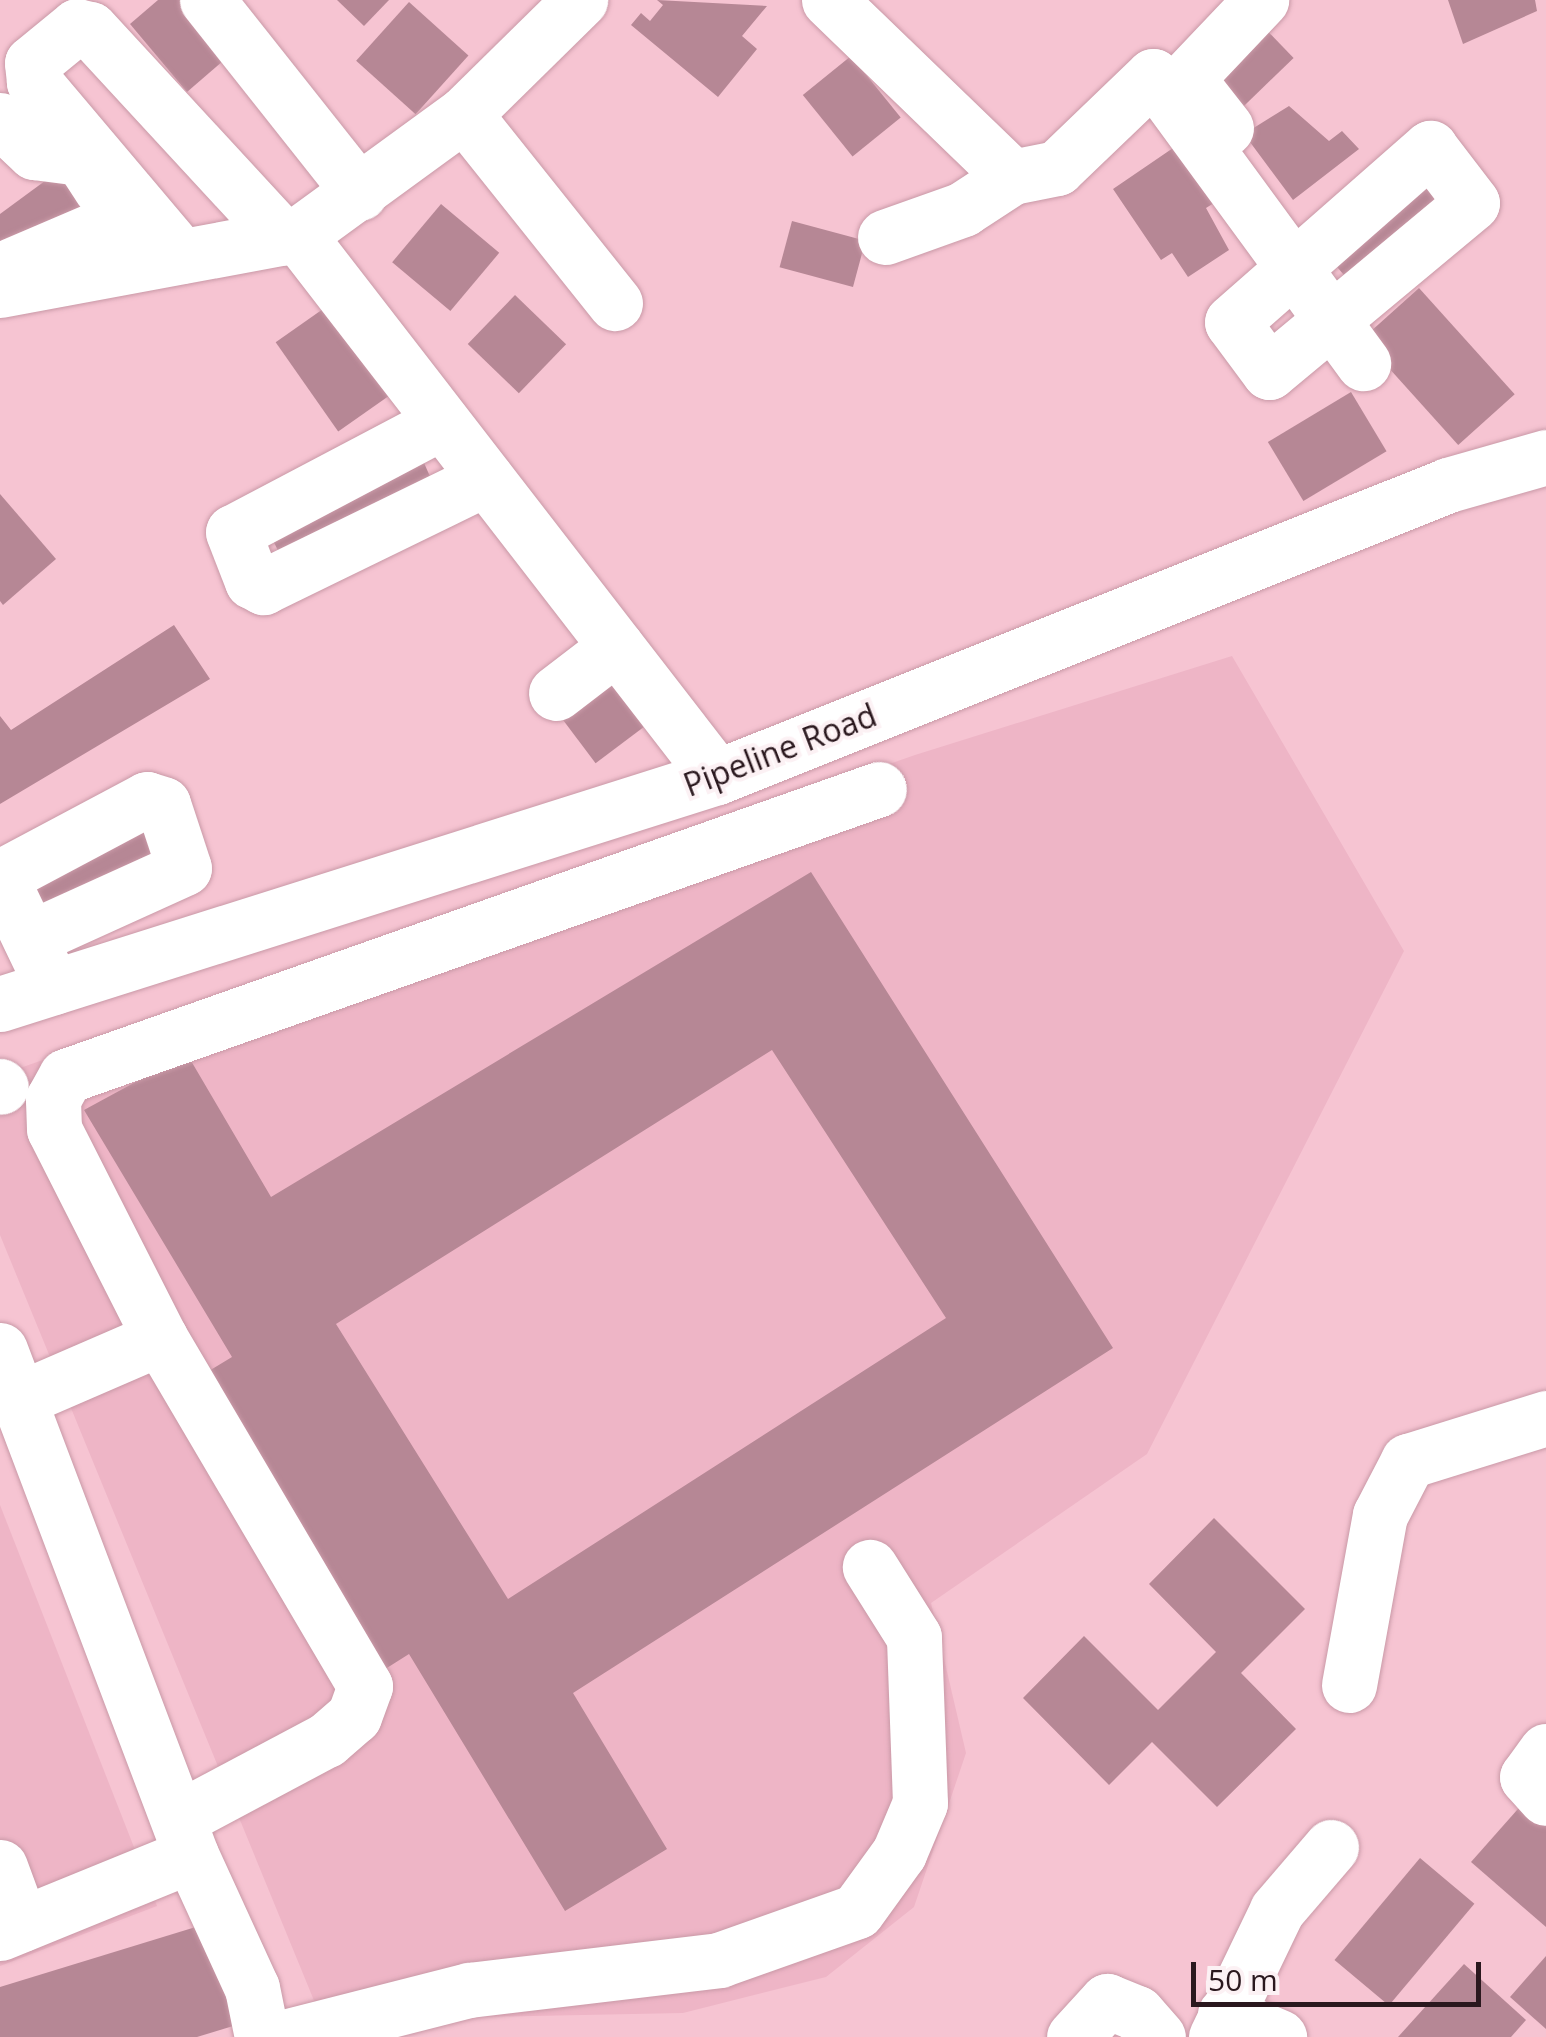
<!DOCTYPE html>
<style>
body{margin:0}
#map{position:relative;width:1546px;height:2037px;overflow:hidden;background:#f6c4d2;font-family:"Open Sans",sans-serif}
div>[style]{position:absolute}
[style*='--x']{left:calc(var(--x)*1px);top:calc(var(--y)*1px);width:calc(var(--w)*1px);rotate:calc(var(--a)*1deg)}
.built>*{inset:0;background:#eeb5c6}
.building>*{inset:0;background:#b68795;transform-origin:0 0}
.roads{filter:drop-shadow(0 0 2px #c999a7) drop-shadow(0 0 2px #c999a7)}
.minor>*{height:55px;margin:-27.5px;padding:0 27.5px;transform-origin:27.5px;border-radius:27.5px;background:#fff}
span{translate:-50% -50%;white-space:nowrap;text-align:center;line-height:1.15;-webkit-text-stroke:8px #fcf1f4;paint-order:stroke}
.street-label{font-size:32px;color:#2a181e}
.scale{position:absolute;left:1191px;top:1962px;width:290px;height:45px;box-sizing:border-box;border:5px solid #2a181e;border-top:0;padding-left:12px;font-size:30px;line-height:35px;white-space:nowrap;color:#2a181e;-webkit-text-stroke:8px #fcf1f4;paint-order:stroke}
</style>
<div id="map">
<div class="built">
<div style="clip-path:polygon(1232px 656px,1404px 951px,1147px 1454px,931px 1603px,966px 1753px,914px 1907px,826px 1977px,683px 2013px,322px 2020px,0 1235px,0 1075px,915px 755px)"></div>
<div style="clip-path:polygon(0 1505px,157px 1906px,0 1966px)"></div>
</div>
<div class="building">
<div style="clip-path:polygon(158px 0,195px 0,238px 48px,187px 92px,130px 24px)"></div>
<div style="clip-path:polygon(337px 0,389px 0,364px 26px)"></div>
<div style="clip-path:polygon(657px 0,767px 6px,742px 36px,757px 49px,718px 97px,631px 25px,641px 13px,650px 21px,663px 5px)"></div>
<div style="clip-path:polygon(1448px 0,1535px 0,1537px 11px,1463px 44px)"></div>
<div style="left:409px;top:2px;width:80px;height:79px;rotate:42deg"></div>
<div style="left:1254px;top:17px;width:57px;height:88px;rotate:46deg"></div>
<div style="left:851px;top:56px;width:79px;height:62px;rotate:51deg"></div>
<div style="clip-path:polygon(1289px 106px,1329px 141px,1342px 131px,1359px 149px,1293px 200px,1244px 134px)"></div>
<div style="clip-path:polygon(1176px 146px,1214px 203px,1206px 208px,1229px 250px,1188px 277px,1172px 253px,1161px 260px,1113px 189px)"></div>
<div style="left:1431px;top:154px;width:57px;height:145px;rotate:49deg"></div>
<div style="clip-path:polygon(68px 164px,100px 209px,0 255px,0 214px)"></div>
<div style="left:441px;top:204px;width:76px;height:76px;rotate:40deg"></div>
<div style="left:792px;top:221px;width:76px;height:48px;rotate:15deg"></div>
<div style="left:1419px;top:288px;width:143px;height:76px;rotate:48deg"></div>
<div style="left:515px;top:295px;width:71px;height:68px;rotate:44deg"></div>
<div style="left:333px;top:302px;width:109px;height:70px;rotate:55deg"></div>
<div style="left:1351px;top:392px;width:69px;height:97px;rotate:59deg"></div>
<div style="clip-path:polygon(417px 447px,432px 481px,286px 566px,266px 527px)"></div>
<div style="clip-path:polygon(0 494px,56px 559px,3px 605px,0 601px)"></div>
<div style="clip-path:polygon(174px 625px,210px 679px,0 804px,0 716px,11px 730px)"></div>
<div style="left:616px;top:679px;width:55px;height:67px;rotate:53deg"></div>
<div style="clip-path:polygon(154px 811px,177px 865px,60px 919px,17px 896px)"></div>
<div style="clip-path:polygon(evenodd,811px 872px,1113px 1348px,573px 1693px,667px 1849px,565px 1911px,409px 1654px,371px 1678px,194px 1380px,232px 1357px,84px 1110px,187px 1054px,271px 1197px,811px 872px,772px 1050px,946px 1318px,508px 1599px,336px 1324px,772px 1050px)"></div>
<div style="clip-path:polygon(1214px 1518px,1305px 1609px,1241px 1673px,1296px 1729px,1217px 1807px,1152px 1742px,1109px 1785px,1023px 1698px,1084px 1636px,1158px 1710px,1216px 1652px,1149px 1584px)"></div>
<div style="clip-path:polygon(1525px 1801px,1546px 1819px,1546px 1927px,1471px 1862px)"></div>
<div style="left:1420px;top:1858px;width:71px;height:133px;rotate:40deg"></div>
<div style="clip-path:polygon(212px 1922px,243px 2023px,197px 2037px,0 2037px,0 1987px)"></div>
<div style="clip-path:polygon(1546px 1956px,1546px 2029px,1510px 1997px)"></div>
<div style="clip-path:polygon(1464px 1964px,1526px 2020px,1511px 2037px,1398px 2037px)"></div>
</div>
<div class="roads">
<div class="minor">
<div style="--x:207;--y:0;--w:246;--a:51.6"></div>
<div style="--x:829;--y:0;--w:255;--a:44"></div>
<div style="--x:1012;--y:177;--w:46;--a:-11.3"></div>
<div style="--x:1057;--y:168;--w:133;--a:-43.8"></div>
<div style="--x:1153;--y:76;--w:356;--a:53.8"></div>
<div style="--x:464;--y:114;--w:242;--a:51.4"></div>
<div style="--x:0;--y:120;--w:47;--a:43.3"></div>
<div style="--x:34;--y:152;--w:47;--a:7.3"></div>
<div style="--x:81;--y:158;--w:37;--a:57"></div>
<div style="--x:1226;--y:128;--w:63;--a:-128"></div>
<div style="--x:1187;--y:78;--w:108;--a:-46.5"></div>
<div style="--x:1430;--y:148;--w:69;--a:52.6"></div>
<div style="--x:1472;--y:203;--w:264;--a:140.2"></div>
<div style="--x:1269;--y:372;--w:62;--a:-126.5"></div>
<div style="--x:1232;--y:322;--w:264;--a:-41.3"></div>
<div style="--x:298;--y:235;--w:685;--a:52.29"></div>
<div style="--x:885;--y:237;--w:83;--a:-19.7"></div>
<div style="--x:963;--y:209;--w:59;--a:-33.1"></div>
<div style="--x:181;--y:256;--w:228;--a:-130.2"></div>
<div style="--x:34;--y:82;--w:19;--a:-96"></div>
<div style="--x:32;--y:63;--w:58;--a:-39.4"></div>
<div style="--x:77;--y:26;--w:13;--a:13"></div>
<div style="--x:90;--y:29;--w:284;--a:47.3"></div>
<div style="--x:12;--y:265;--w:117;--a:-23.1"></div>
<div style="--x:0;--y:290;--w:303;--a:-10.5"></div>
<div style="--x:298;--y:235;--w:205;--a:-36.1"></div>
<div style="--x:464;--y:114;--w:163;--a:-44.5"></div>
<div style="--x:442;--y:422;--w:236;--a:152.2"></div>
<div style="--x:233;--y:532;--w:53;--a:68.8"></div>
<div style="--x:252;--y:581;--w:13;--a:29"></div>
<div style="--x:263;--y:587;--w:248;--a:-26"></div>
<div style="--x:556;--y:693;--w:76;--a:-37.5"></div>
<div style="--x:30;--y:938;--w:169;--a:-24.4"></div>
<div style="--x:184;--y:868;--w:67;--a:-108.2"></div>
<div style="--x:163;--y:804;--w:17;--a:-163"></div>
<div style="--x:147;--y:799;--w:157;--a:152"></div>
<div style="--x:8;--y:873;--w:14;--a:102"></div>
<div style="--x:5;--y:887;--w:111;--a:64.4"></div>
<div style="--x:0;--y:1004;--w:752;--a:-17.57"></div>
<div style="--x:717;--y:777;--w:787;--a:-21.77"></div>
<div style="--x:1448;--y:485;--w:102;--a:-15.9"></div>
<div style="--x:0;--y:1086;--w:1;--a:45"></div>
<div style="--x:160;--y:1338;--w:234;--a:-116.9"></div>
<div style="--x:54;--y:1129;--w:30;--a:-92"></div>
<div style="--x:53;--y:1099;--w:26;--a:-61"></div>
<div style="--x:66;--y:1076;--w:862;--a:-19.44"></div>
<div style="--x:0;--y:1350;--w:540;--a:69.28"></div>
<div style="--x:191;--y:1855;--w:146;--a:65.4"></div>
<div style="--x:252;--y:1988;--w:50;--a:78.5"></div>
<div style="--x:17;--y:1400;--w:156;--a:-23.4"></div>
<div style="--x:160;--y:1338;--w:404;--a:59.5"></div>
<div style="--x:365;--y:1686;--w:32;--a:110"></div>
<div style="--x:354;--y:1716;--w:37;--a:139"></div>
<div style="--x:326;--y:1740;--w:164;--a:152"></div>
<div style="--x:1349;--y:1685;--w:173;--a:-79.7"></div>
<div style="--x:1380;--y:1515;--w:61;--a:-62.6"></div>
<div style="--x:1408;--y:1461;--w:145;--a:-17.3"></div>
<div style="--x:1546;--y:1751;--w:32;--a:126"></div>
<div style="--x:1527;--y:1777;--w:28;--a:48"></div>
<div style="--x:0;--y:1867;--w:61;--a:69.8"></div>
<div style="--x:0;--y:1933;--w:206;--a:-22.2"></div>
<div style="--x:1225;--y:2014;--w:59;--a:23.1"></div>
<div style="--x:284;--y:2037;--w:191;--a:-14.3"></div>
<div style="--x:469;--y:1990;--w:252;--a:-6.8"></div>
<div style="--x:719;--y:1960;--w:146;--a:-19.5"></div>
<div style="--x:857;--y:1911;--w:72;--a:-54.1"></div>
<div style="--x:899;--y:1853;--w:54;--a:-67.2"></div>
<div style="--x:920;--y:1803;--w:166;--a:-92.1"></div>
<div style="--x:914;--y:1637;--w:83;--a:-122.2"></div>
<div style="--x:1074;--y:2037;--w:49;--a:-47.5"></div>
<div style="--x:1107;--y:2001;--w:32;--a:22"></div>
<div style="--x:1137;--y:2013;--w:32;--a:49"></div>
<div style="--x:1216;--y:2037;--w:141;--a:-64.3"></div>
<div style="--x:1277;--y:1910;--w:83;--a:-49.4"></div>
</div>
</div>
<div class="street-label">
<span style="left:780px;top:750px;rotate:-21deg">Pipeline Road</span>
</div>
<div class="scale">50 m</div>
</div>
